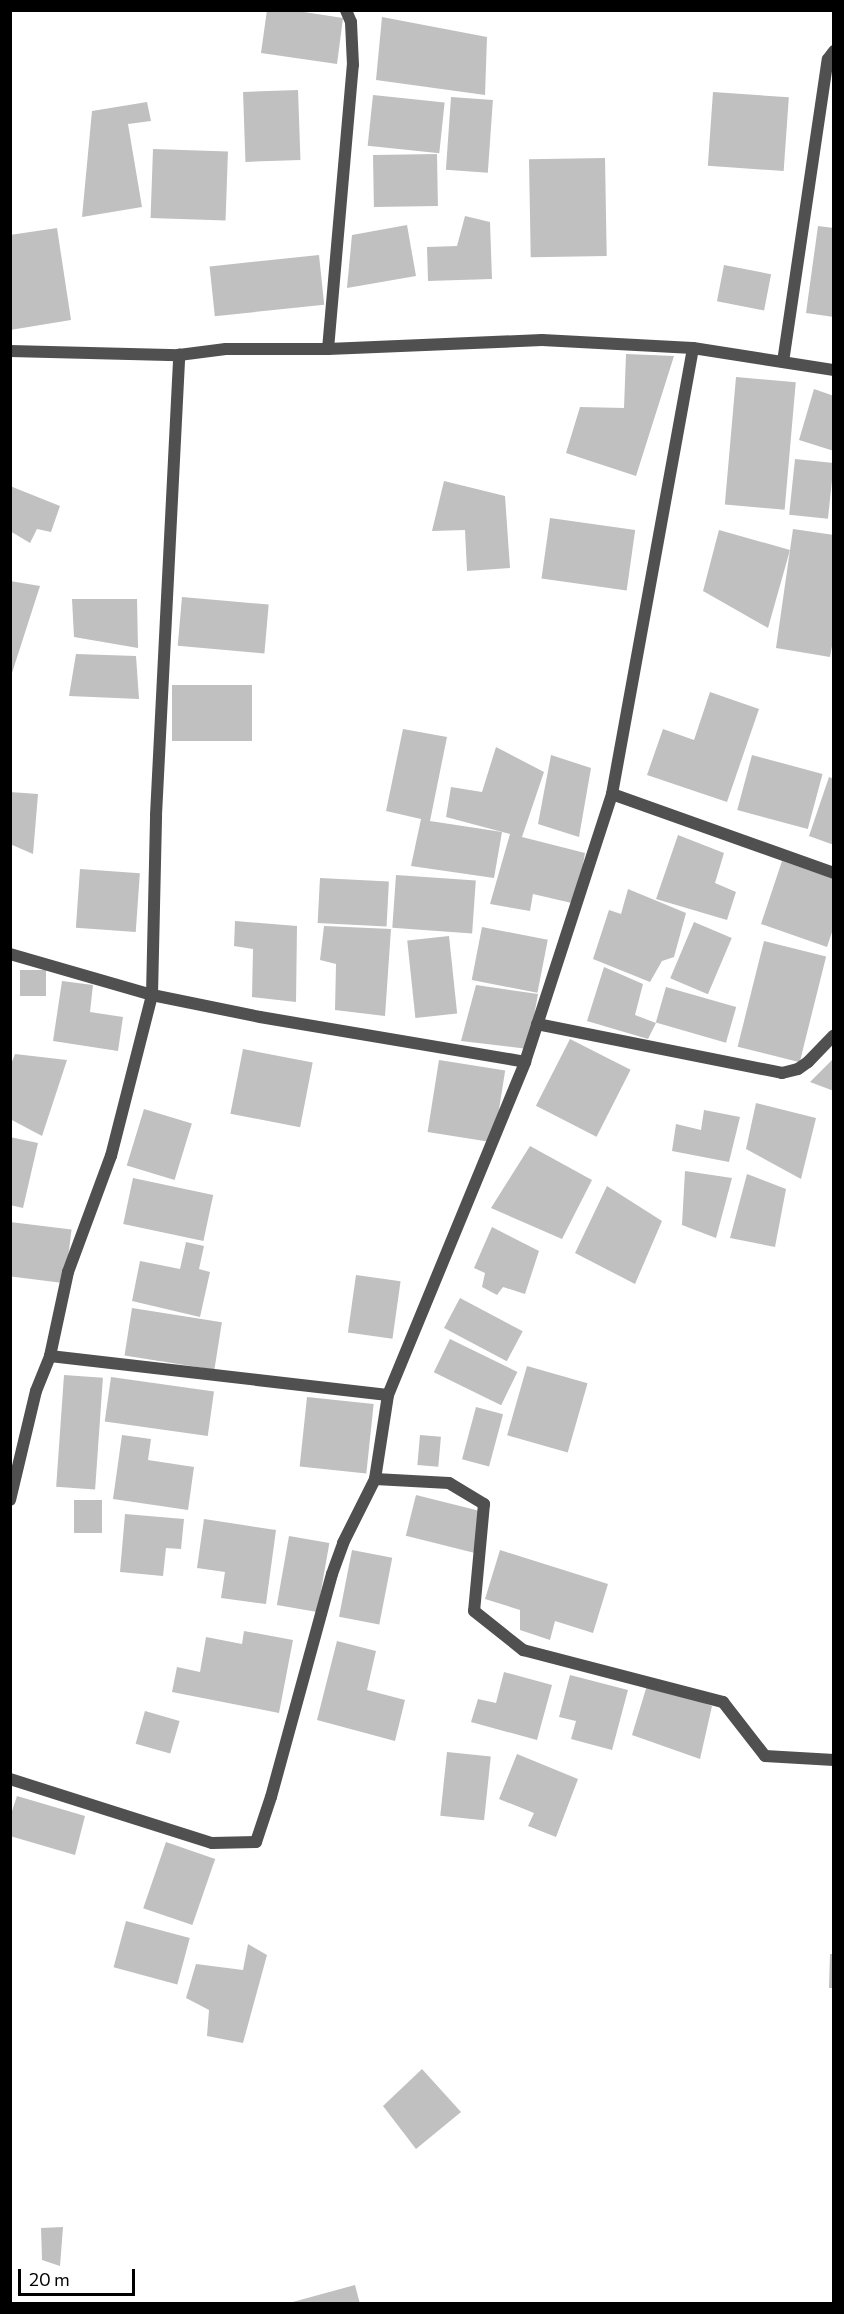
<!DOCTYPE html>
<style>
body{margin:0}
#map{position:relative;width:844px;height:2314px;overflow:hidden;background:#fff;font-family:Commissioner,sans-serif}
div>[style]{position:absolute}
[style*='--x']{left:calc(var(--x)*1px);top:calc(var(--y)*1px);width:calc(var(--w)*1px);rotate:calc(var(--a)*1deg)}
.building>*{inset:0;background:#c0c0c0;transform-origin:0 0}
.minor>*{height:12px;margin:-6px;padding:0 6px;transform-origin:6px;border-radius:6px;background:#505050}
span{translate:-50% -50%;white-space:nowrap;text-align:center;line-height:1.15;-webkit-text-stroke:4.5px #fff;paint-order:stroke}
.frame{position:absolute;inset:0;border:12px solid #000;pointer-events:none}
.scale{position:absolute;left:18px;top:2269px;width:117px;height:27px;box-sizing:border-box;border:3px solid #000;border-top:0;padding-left:8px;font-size:18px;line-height:21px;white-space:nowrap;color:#000;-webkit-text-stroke:4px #fff;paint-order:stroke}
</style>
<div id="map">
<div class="building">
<div style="clip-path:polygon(267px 10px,291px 10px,343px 18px,337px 64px,261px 53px)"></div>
<div style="clip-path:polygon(382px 17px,487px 37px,485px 95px,376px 80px)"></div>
<div style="left:298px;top:90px;width:70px;height:55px;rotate:88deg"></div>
<div style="left:713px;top:92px;width:76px;height:74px;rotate:4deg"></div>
<div style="left:373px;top:95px;width:72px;height:51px;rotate:6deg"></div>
<div style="left:451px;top:97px;width:42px;height:73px;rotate:4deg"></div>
<div style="clip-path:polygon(147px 102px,151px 121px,128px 124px,142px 207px,82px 217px,92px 111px)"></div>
<div style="left:153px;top:149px;width:75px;height:69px;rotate:2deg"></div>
<div style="left:437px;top:154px;width:52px;height:64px;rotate:89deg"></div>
<div style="left:605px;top:158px;width:98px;height:76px;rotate:89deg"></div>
<div style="clip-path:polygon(465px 216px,490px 222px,492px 279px,428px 281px,427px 247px,457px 246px)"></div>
<div style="clip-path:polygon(407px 225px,416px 276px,347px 288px,352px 235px)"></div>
<div style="clip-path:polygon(818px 226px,834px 228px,834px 317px,806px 313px)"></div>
<div style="clip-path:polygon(57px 228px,71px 320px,10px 330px,10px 235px)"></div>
<div style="left:319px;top:255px;width:50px;height:110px;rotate:84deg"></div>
<div style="left:724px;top:265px;width:48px;height:37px;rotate:11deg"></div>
<div style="clip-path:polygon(626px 354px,674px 356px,636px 476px,566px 453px,580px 407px,624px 408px)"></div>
<div style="left:736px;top:377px;width:60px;height:128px;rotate:5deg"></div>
<div style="clip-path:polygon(814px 389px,834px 396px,834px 451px,799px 440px)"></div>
<div style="left:795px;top:459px;width:39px;height:56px;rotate:6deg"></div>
<div style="clip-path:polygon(444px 481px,505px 496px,510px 568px,467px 571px,465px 530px,432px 531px)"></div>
<div style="clip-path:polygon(10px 486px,60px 506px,51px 532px,37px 529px,30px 543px,10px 531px)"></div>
<div style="left:550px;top:518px;width:86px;height:61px;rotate:8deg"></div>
<div style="clip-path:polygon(793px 529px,834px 535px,834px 635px,830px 657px,776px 648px)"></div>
<div style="clip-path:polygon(719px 530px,790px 550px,768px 628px,703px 591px)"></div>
<div style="clip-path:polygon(10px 581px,40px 586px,11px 676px,10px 676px)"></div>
<div style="left:182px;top:597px;width:87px;height:49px;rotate:5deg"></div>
<div style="clip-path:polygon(72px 599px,137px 599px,138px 648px,74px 637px)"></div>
<div style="clip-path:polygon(76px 654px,136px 656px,139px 699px,69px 696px)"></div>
<div style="left:172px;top:685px;width:80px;height:56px"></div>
<div style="clip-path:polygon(710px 692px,759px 709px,727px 802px,647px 775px,663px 729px,694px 740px)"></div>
<div style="clip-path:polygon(403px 729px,447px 737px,430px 821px,502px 832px,494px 878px,411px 866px,421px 819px,386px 811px)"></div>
<div style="clip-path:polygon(496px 747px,544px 772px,522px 837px,585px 853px,576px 904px,533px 894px,530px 911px,490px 904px,510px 834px,446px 817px,451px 787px,482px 792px)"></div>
<div style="clip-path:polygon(551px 755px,591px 768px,579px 837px,538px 824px)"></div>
<div style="left:752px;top:755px;width:73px;height:57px;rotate:15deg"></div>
<div style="clip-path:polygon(829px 777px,834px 779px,834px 845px,809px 836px)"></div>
<div style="clip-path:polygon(10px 792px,38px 794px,33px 854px,10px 844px)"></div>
<div style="clip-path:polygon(678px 835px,724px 853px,715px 883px,736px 892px,727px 920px,656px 899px)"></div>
<div style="clip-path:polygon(782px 861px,834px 879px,834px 926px,827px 947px,761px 924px)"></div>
<div style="left:80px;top:869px;width:60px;height:59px;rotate:4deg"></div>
<div style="left:396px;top:875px;width:80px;height:53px;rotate:4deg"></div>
<div style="left:320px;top:878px;width:69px;height:45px;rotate:3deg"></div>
<div style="clip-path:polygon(628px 889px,686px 913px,674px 957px,662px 961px,650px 982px,593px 959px,609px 910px,621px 914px)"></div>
<div style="clip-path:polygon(235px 921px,297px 926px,296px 1002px,252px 997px,253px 949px,234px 946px)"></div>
<div style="left:694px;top:922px;width:41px;height:61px;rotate:23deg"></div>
<div style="clip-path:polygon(324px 926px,391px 929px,385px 1016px,335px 1010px,336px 964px,320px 960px)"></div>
<div style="left:482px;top:927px;width:67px;height:54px;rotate:11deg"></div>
<div style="left:449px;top:936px;width:78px;height:42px;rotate:84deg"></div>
<div style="left:764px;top:941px;width:64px;height:109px;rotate:14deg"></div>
<div style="clip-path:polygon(604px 967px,643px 984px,635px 1015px,656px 1023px,648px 1039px,587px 1021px)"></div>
<div style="left:20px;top:970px;width:26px;height:26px"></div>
<div style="clip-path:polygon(62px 981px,93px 985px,90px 1012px,123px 1017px,118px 1051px,53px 1041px)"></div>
<div style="clip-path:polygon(476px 985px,538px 994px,528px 1049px,461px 1041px)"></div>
<div style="left:666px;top:987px;width:73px;height:37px;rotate:16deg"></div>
<div style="left:570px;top:1039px;width:68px;height:75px;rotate:27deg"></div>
<div style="left:243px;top:1049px;width:71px;height:66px;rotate:11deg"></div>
<div style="clip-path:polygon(15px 1054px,67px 1060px,42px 1136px,10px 1119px,10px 1067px)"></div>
<div style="clip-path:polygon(834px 1058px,834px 1091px,810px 1082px)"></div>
<div style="left:439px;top:1060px;width:67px;height:73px;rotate:9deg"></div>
<div style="clip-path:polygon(756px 1103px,816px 1118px,801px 1179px,746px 1149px)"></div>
<div style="left:144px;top:1109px;width:50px;height:59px;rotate:17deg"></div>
<div style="clip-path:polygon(704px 1110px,740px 1117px,729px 1162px,672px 1151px,676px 1124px,701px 1130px)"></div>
<div style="clip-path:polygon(10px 1137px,38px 1143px,23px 1208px,10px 1205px)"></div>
<div style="clip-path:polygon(530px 1146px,592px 1180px,562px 1239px,491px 1208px)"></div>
<div style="clip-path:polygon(685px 1171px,732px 1178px,716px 1238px,682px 1225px)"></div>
<div style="clip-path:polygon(747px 1174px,786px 1189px,775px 1247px,730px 1238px)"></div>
<div style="left:133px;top:1178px;width:82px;height:47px;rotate:12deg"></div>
<div style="clip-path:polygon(607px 1186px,662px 1221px,635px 1284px,575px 1253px)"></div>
<div style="left:10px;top:1222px;width:62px;height:54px;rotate:7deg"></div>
<div style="clip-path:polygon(492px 1227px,539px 1251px,525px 1294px,503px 1287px,497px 1295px,482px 1287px,485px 1273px,474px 1268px)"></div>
<div style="clip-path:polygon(186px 1242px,204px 1246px,199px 1269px,210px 1272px,200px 1317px,132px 1301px,140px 1261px,180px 1269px)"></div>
<div style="left:356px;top:1275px;width:45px;height:58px;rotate:8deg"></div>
<div style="left:460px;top:1298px;width:71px;height:34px;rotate:28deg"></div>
<div style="left:132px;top:1308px;width:91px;height:48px;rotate:9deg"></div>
<div style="left:450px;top:1339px;width:75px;height:37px;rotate:26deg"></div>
<div style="left:527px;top:1366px;width:63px;height:72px;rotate:16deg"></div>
<div style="left:64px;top:1375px;width:39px;height:112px;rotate:4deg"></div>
<div style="left:111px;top:1377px;width:104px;height:45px;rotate:8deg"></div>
<div style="left:307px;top:1397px;width:67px;height:70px;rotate:6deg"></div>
<div style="left:476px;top:1407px;width:28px;height:54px;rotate:15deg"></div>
<div style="clip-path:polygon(122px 1435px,151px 1439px,148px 1460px,194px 1467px,188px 1510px,113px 1499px)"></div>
<div style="left:420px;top:1435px;width:21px;height:30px;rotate:5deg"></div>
<div style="left:416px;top:1495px;width:71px;height:42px;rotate:14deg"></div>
<div style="left:74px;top:1500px;width:28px;height:33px"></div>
<div style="clip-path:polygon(125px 1514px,184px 1519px,181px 1549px,166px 1548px,163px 1576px,120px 1572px)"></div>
<div style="clip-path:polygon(204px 1519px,276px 1530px,266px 1604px,221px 1598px,225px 1572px,197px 1568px)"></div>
<div style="left:289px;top:1536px;width:41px;height:70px;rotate:10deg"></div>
<div style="left:352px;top:1550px;width:41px;height:68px;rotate:11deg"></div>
<div style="clip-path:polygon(500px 1550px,608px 1584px,593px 1633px,555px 1621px,550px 1640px,520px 1630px,520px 1610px,485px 1599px)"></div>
<div style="clip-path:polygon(244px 1631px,293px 1640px,279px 1713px,172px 1692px,177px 1667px,200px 1672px,206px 1637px,242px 1644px)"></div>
<div style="clip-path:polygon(337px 1641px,376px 1651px,367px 1690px,405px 1700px,395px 1741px,317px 1720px)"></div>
<div style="clip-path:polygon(504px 1672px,552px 1685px,537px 1740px,471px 1722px,478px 1699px,496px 1703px)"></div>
<div style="clip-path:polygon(570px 1675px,628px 1690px,612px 1750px,571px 1739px,576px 1721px,559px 1717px)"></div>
<div style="clip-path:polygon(648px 1682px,712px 1706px,700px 1759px,632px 1735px)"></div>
<div style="left:145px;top:1711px;width:36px;height:34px;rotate:16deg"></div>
<div style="left:447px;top:1752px;width:44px;height:64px;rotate:6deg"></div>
<div style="clip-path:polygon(517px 1754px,578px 1779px,556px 1837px,528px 1826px,534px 1813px,499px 1799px)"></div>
<div style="clip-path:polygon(17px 1796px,85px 1816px,75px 1855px,10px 1836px,10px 1817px)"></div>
<div style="left:166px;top:1842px;width:52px;height:70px;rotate:19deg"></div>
<div style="left:126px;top:1921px;width:66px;height:48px;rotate:15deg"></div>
<div style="clip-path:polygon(248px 1944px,267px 1955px,243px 2043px,207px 2036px,209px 2010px,186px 1998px,196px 1964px,243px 1970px)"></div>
<div style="clip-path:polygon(830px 1954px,834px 1954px,834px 1988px,829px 1988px)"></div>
<div style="clip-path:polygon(422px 2069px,461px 2112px,416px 2149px,383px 2106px)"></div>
<div style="clip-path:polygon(63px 2227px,60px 2266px,42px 2260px,41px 2228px)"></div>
<div style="clip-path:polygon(355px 2285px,360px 2304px,289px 2304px,289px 2303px)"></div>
</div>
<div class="minor">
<div style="--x:328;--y:349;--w:285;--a:-85"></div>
<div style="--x:353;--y:65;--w:43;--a:-92.7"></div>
<div style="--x:351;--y:22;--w:13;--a:-113"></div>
<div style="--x:10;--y:351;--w:169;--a:1.4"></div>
<div style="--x:179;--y:355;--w:47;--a:-7.3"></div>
<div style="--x:226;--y:349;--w:102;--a:0"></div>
<div style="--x:328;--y:349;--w:214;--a:-2.4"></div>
<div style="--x:542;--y:340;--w:151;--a:3"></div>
<div style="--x:693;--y:348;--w:143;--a:8.9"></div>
<div style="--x:783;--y:362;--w:306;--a:-81.6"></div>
<div style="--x:828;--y:59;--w:10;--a:-53"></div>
<div style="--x:612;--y:794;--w:236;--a:19.6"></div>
<div style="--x:10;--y:954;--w:148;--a:16.1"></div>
<div style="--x:152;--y:995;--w:110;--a:11.5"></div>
<div style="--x:260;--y:1017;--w:269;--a:9.6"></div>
<div style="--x:537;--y:1024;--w:250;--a:11.3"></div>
<div style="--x:782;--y:1073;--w:16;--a:-14"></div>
<div style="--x:798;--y:1069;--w:12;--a:-35"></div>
<div style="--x:808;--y:1062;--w:37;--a:-46"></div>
<div style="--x:50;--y:1356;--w:340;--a:6.6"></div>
<div style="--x:375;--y:1479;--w:74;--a:3.1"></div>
<div style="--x:449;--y:1483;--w:41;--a:31"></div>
<div style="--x:484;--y:1504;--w:107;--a:95.3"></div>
<div style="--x:474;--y:1611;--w:63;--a:38.5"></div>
<div style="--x:523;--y:1650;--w:207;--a:14.6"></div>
<div style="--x:723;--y:1702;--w:68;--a:52.1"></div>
<div style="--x:765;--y:1756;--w:69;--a:3.3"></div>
<div style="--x:10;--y:1500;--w:112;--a:-76.6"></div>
<div style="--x:36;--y:1391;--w:38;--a:-68"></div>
<div style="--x:50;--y:1356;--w:86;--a:-77.9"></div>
<div style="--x:68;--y:1272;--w:124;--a:-69.7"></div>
<div style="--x:111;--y:1156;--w:166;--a:-75.7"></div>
<div style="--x:152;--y:995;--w:180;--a:-88.7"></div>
<div style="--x:156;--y:815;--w:461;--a:-87.1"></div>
<div style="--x:10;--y:1779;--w:212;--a:17.6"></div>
<div style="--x:212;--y:1843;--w:44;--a:-1.3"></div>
<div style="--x:256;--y:1842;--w:47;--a:-71.6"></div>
<div style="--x:271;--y:1797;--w:231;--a:-74.7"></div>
<div style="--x:332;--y:1574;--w:33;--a:-70"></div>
<div style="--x:343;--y:1543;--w:72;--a:-63.4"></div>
<div style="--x:375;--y:1479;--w:85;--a:-81.2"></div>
<div style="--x:388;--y:1395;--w:360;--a:-67.6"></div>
<div style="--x:525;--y:1062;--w:282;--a:-72"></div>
<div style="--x:612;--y:794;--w:453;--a:-79.7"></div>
</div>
<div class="frame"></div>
<div class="scale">20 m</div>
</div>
